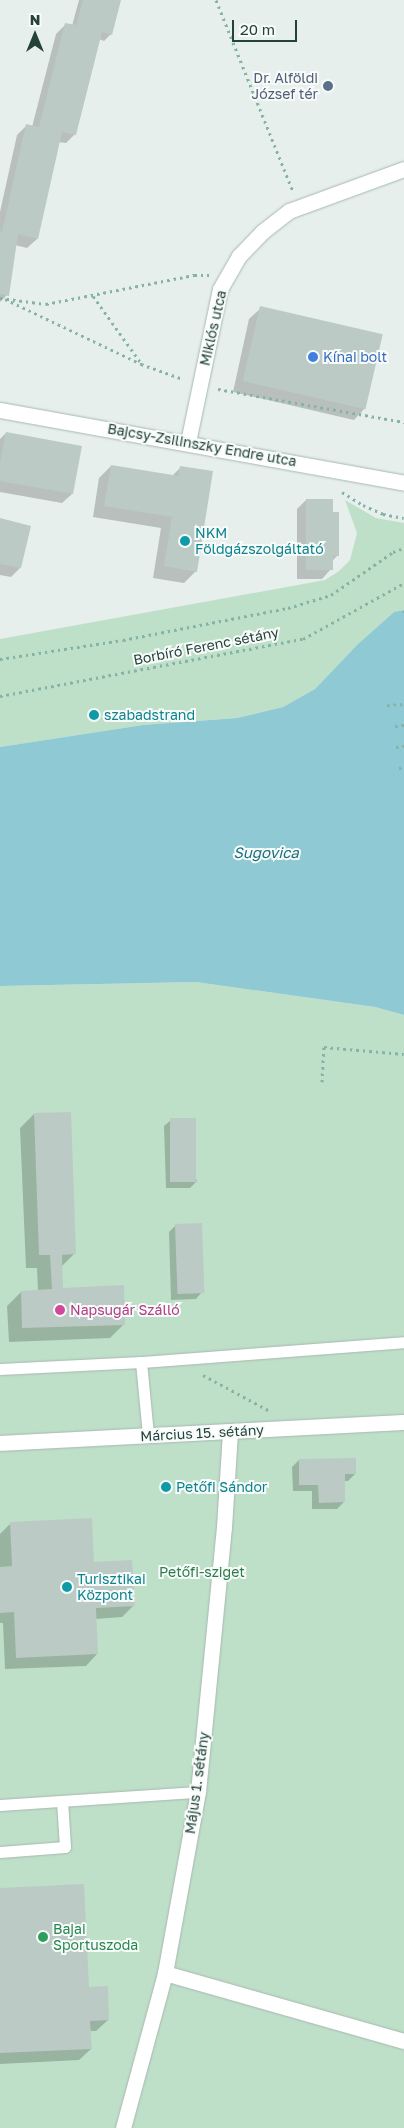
<!DOCTYPE html>
<meta charset="utf-8">
<style>
body{margin:0}
#map{position:relative;width:404px;height:2128px;overflow:hidden;background:#e6efeb;font-family:"Golos Text",sans-serif}
div>[style]{position:absolute}
[style*='--x']{left:calc(var(--x)*1px);top:calc(var(--y)*1px);width:calc(var(--w)*1px);rotate:calc(var(--a)*1deg)}
.green>*{inset:0;background:#bfe0c8}
.water>*{inset:0;background:#8ec9d4}
.shadow>*{inset:0;background:#0003}
.building>*{inset:0;background:#bbcac4;transform-origin:0 0}
.path>*{height:3px;margin-top:-1.5px;transform-origin:0;background:repeating-linear-gradient(90deg,#86b3a5 0 2.5px,transparent 0 6.5px)}
.roads{filter:drop-shadow(0 0 1px #a8b8b2) drop-shadow(0 0 1px #a8b8b2)}
.lane>*{height:11px;margin:-5.5px;padding:0 5.5px;transform-origin:5.5px;border-radius:5.5px;background:#fff}
.street>*{height:15px;margin:-7.5px;padding:0 7.5px;transform-origin:7.5px;border-radius:7.5px;background:#fff}
.dots>*{width:14px;height:14px;translate:-50% -50%;box-sizing:border-box;border:2px solid #f7fbf9;border-radius:50%}
span{translate:-50% -50%;white-space:nowrap;text-align:center;line-height:1.15;-webkit-text-stroke:4px #f7fbf9;paint-order:stroke}
.service-label{font-size:14px;color:#4e5e75}
.right{translate:-100% -50%;text-align:right}
.street-label{font-size:14px;color:#24423a}
.shop-label{font-size:14px;color:#366cbe}
.left{translate:0 -50%;text-align:left}
.culture-label{font-size:14px;color:#0d838f}
.hotel-label{font-size:14px;color:#b23c85}
.park-label{font-size:14px;color:#2d7a4b}
.leisure-label{font-size:14px;color:#27864d}
.water-label{font-size:15px;color:#1c6f80;font-style:italic}
.north{position:absolute;left:10px;top:10px;width:50px;height:50px;-webkit-text-stroke:4px #f7fbf9;paint-order:stroke;rotate:0deg;font-size:14px;font-weight:700;line-height:20px;text-align:center;color:#24423a}
.north::after{content:'';display:block;margin:auto;width:18px;height:22px;background:#24423a;clip-path:polygon(50% 0,100% 100%,50% 72%,0 100%)}
.scale{position:absolute;left:232px;top:20px;width:65px;height:22px;box-sizing:border-box;border:2px solid #24423a;border-top:0;padding-left:6px;font-size:15px;line-height:18px;white-space:nowrap;color:#24423a;-webkit-text-stroke:4px #f7fbf9;paint-order:stroke}
</style>
<div id="map">
<div class="green">
<div style="clip-path:polygon(345px 500px,376px 518px,404px 523px,404px 610px,394px 612px,358px 644px,315px 689px,283px 707px,237px 718px,143px 725px,0 747px,0 639px,325px 580px,339px 571px,350px 560px,357px 533px)"></div>
<div style="clip-path:polygon(196px 982px,375px 1007px,404px 1015px,404px 2128px,0 2128px,0 986px)"></div>
</div>
<div class="water">
<div style="clip-path:polygon(404px 610px,404px 1015px,375px 1007px,196px 982px,0 986px,0 747px,143px 725px,237px 718px,283px 707px,315px 689px,358px 644px,394px 612px)"></div>
</div>
<div class="shadow">
<div style="clip-path:polygon(79px 0,120px 0,111px 34px,104px 41px,99px 39px,75px 134px,66px 143px,58px 142px,37px 239px,27px 248px,15px 245px,7px 295px,0 302px,0 212px,17px 135px,26px 126px,32px 127px,56px 34px,66px 24px,72px 26px)"></div>
<div style="clip-path:polygon(261px 308px,365px 408px,354px 420px,233px 392px,249px 319px)"></div>
<div style="clip-path:polygon(6px 433px,72px 494px,62px 503px,0 492px,0 439px)"></div>
<div style="clip-path:polygon(111px 466px,172px 476px,181px 467px,196px 571px,184px 583px,153px 578px,161px 528px,93px 517px,99px 478px)"></div>
<div style="clip-path:polygon(306px 500px,338px 555px,331px 562px,331px 569px,322px 579px,297px 579px,297px 509px)"></div>
<div style="clip-path:polygon(0 520px,20px 568px,11px 577px,0 575px)"></div>
<div style="clip-path:polygon(34px 1114px,75px 1253px,61px 1267px,62px 1289px,124px 1324px,110px 1338px,9px 1342px,7px 1306px,21px 1292px,38px 1291px,37px 1268px,26px 1268px,20px 1128px)"></div>
<div style="clip-path:polygon(171px 1120px,197px 1181px,190px 1188px,166px 1188px,164px 1126px)"></div>
<div style="clip-path:polygon(176px 1225px,202px 1292px,196px 1299px,171px 1300px,169px 1232px)"></div>
<div style="clip-path:polygon(299px 1460px,355px 1474px,348px 1481px,344px 1481px,344px 1502px,337px 1509px,312px 1509px,312px 1491px,293px 1491px,292px 1467px)"></div>
<div style="clip-path:polygon(10px 1524px,93px 1564px,133px 1606px,122px 1617px,95px 1619px,97px 1654px,86px 1666px,5px 1669px,3px 1623px,0 1623px,0 1534px)"></div>
<div style="clip-path:polygon(0 1889px,88px 1988px,108px 2020px,96px 2031px,90px 2031px,91px 2049px,79px 2060px,0 2064px)"></div>
</div>
<div class="building">
<div style="clip-path:polygon(83px 0,121px 0,112px 35px,102px 32px,76px 135px,62px 132px,38px 239px,18px 234px,9px 296px,0 294px,0 231px,2px 232px,26px 124px,39px 127px,65px 23px,76px 25px)"></div>
<div style="left:260px;top:306px;width:126px;height:77px;rotate:13deg"></div>
<div style="clip-path:polygon(6px 432px,82px 446px,73px 494px,0 481px,0 463px)"></div>
<div style="clip-path:polygon(111px 465px,179px 476px,180px 466px,213px 471px,197px 572px,164px 566px,172px 517px,104px 506px)"></div>
<div style="clip-path:polygon(306px 499px,333px 499px,333px 512px,339px 512px,339px 556px,333px 556px,333px 570px,306px 570px)"></div>
<div style="clip-path:polygon(0 518px,31px 526px,21px 568px,0 564px)"></div>
<div style="clip-path:polygon(71px 1112px,76px 1254px,62px 1255px,63px 1288px,124px 1285px,125px 1325px,22px 1328px,21px 1291px,52px 1289px,50px 1255px,39px 1255px,34px 1113px)"></div>
<div style="left:170px;top:1118px;width:26px;height:64px"></div>
<div style="left:202px;top:1223px;width:70px;height:27px;rotate:88deg"></div>
<div style="clip-path:polygon(356px 1458px,356px 1474px,345px 1474px,345px 1502px,319px 1503px,318px 1485px,299px 1485px,299px 1459px)"></div>
<div style="clip-path:polygon(92px 1518px,94px 1562px,132px 1560px,135px 1606px,96px 1608px,98px 1654px,16px 1658px,14px 1612px,0 1613px,0 1567px,12px 1566px,10px 1522px)"></div>
<div style="clip-path:polygon(84px 1884px,89px 1987px,108px 1986px,109px 2020px,90px 2021px,92px 2049px,0 2053px,0 1888px)"></div>
</div>
<div class="path">
<div style="--x:216;--y:0;--w:207;--a:68.1"></div>
<div style="--x:93;--y:296;--w:82;--a:54.4"></div>
<div style="--x:0;--y:298;--w:46;--a:7.4"></div>
<div style="--x:46;--y:304;--w:151;--a:-11.1"></div>
<div style="--x:194;--y:275;--w:15;--a:0"></div>
<div style="--x:5;--y:299;--w:151;--a:25.5"></div>
<div style="--x:141;--y:364;--w:45;--a:19.7"></div>
<div style="--x:218;--y:389;--w:189;--a:10.1"></div>
<div style="--x:342;--y:492;--w:25;--a:32"></div>
<div style="--x:363;--y:505;--w:22;--a:24"></div>
<div style="--x:383;--y:514;--w:21;--a:11"></div>
<div style="--x:404;--y:610;--w:3;--a:90"></div>
<div style="--x:0;--y:659;--w:124;--a:-8.8"></div>
<div style="--x:123;--y:640;--w:168;--a:-11"></div>
<div style="--x:288;--y:608;--w:45;--a:-16.8"></div>
<div style="--x:331;--y:595;--w:75;--a:-34.7"></div>
<div style="--x:393;--y:552;--w:12;--a:-20"></div>
<div style="--x:0;--y:696;--w:308;--a:-10.7"></div>
<div style="--x:303;--y:639;--w:115;--a:-29"></div>
<div style="--x:387;--y:705;--w:17;--a:-3"></div>
<div style="--x:395;--y:726;--w:9;--a:-6"></div>
<div style="--x:396;--y:747;--w:8;--a:-7"></div>
<div style="--x:399;--y:768;--w:5;--a:-11"></div>
<div style="--x:322;--y:1082;--w:35;--a:-87"></div>
<div style="--x:324;--y:1047;--w:80;--a:5"></div>
<div style="--x:203;--y:1375;--w:74;--a:28.3"></div>
</div>
<div class="roads">
<div class="lane">
<div style="--x:141;--y:1362;--w:73;--a:84.5"></div>
<div style="--x:0;--y:1369;--w:141;--a:-2.8"></div>
<div style="--x:141;--y:1362;--w:264;--a:-4.3"></div>
<div style="--x:0;--y:1805;--w:198;--a:-3.8"></div>
<div style="--x:0;--y:1852;--w:65;--a:-4.4"></div>
<div style="--x:65;--y:1847;--w:46;--a:-93.7"></div>
</div>
<div class="street">
<div style="--x:0;--y:410;--w:411;--a:10.2"></div>
<div style="--x:188;--y:442;--w:156;--a:-78.2"></div>
<div style="--x:220;--y:289;--w:38;--a:-60"></div>
<div style="--x:239;--y:256;--w:33;--a:-46"></div>
<div style="--x:262;--y:232;--w:34;--a:-38"></div>
<div style="--x:289;--y:211;--w:122;--a:-20.1"></div>
<div style="--x:0;--y:1443;--w:405;--a:-3"></div>
<div style="--x:165;--y:1973;--w:248;--a:15.9"></div>
<div style="--x:123;--y:2128;--w:161;--a:-74.8"></div>
<div style="--x:165;--y:1973;--w:184;--a:-79.7"></div>
<div style="--x:198;--y:1792;--w:266;--a:-84.4"></div>
<div style="--x:224;--y:1527;--w:95;--a:-86.4"></div>
</div>
</div>
<div class="dots">
<div style="left:328px;top:86px;background:#5c6f8a"></div>
<div style="left:313px;top:357px;background:#3f7fe0"></div>
<div style="left:185px;top:541px;background:#0f9aa8"></div>
<div style="left:94px;top:715px;background:#0f9aa8"></div>
<div style="left:60px;top:1310px;background:#d1479c"></div>
<div style="left:166px;top:1487px;background:#0f9aa8"></div>
<div style="left:67px;top:1587px;background:#0f9aa8"></div>
<div style="left:43px;top:1937px;background:#2e9e5b"></div>
</div>
<div class="service-label">
<span class="right" style="left:318px;top:86px">Dr. Alföldi<br>József tér</span>
</div>
<div class="street-label">
<span style="left:213px;top:328px;rotate:-77deg">Miklós utca</span>
<span style="left:202px;top:445px;rotate:10deg">Bajcsy-Zsilinszky Endre utca</span>
<span style="left:206px;top:646px;rotate:-11deg">Borbíró Ferenc sétány</span>
<span style="left:202px;top:1433px;rotate:-3deg">Március 15. sétány</span>
<span style="left:197px;top:1783px;rotate:-82deg">Május 1. sétány</span>
</div>
<div class="shop-label">
<span class="left" style="left:323px;top:357px">Kínai bolt</span>
</div>
<div class="culture-label">
<span class="left" style="left:195px;top:541px">NKM<br>Földgázszolgáltató</span>
<span class="left" style="left:104px;top:715px">szabadstrand</span>
<span class="left" style="left:176px;top:1487px">Petőfi Sándor</span>
<span class="left" style="left:77px;top:1587px">Turisztikai<br>Központ</span>
</div>
<div class="hotel-label">
<span class="left" style="left:70px;top:1310px">Napsugár Szálló</span>
</div>
<div class="park-label">
<span style="left:202px;top:1572px">Petőfi-sziget</span>
</div>
<div class="leisure-label">
<span class="left" style="left:53px;top:1937px">Bajai<br>Sportuszoda</span>
</div>
<div class="water-label">
<span style="left:266px;top:853px">Sugovica</span>
</div>
<div class="north">N</div>
<div class="scale">20 m</div>
</div>
